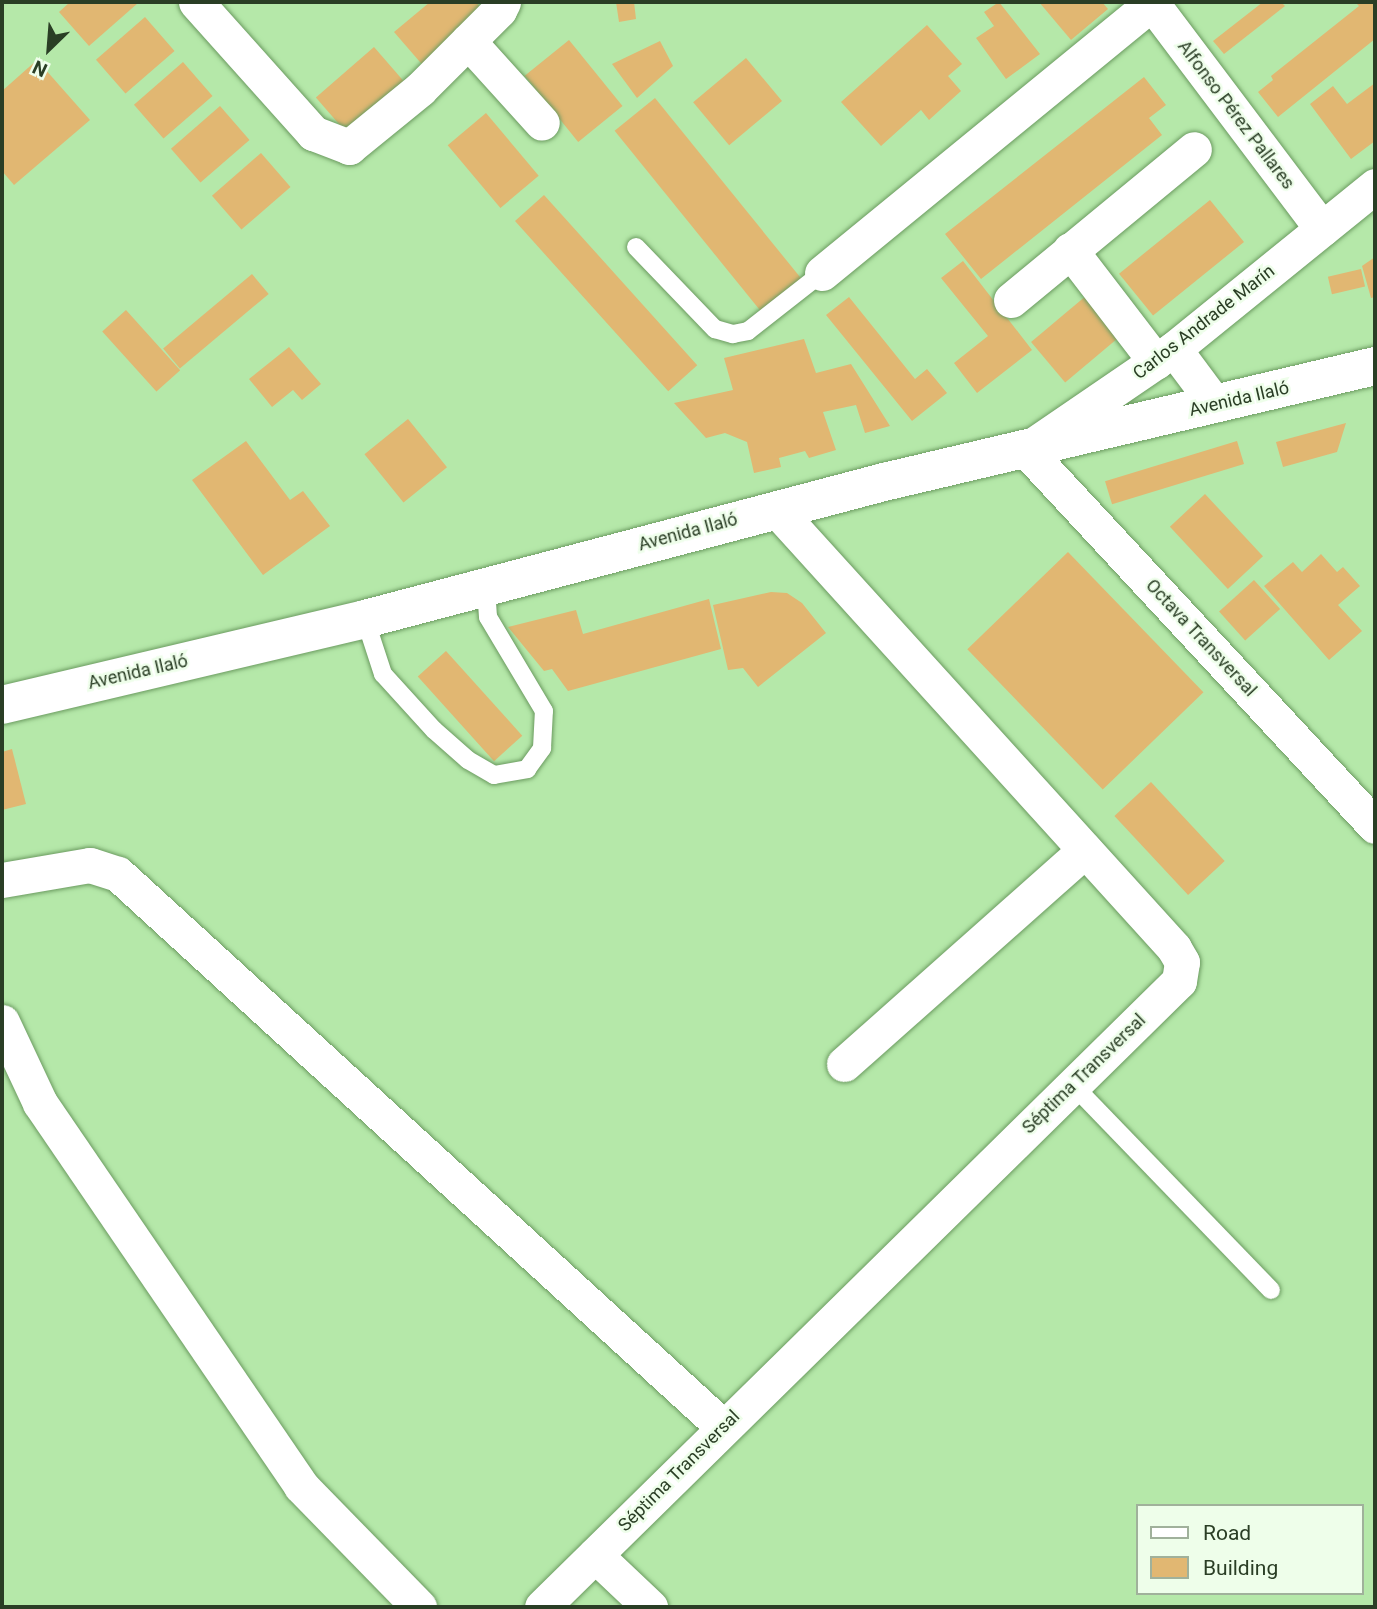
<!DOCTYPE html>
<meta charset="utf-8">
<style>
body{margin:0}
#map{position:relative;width:1377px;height:1609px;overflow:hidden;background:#b5e8a9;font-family:Roboto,sans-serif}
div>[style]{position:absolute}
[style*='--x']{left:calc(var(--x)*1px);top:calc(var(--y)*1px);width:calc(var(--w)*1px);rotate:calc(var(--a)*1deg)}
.building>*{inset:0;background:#e1b772;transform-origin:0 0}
.roads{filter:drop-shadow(0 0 2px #6b9b60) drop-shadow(0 0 2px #6b9b60)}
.service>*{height:18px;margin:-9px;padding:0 9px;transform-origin:9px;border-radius:9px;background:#fff}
.minor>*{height:35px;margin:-17.5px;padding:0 17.5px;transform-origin:17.5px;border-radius:17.5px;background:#fff}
.secondary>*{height:38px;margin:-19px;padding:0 19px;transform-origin:19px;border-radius:19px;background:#fff}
span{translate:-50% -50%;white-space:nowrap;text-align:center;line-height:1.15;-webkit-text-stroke:5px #eefeea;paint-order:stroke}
.street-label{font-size:18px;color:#2a3e25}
.frame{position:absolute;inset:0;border:4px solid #2a3e25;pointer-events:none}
.legend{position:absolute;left:1136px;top:1504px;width:228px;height:91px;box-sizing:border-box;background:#eefeea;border:2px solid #a0b19b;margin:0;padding:9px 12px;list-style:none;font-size:21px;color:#2a3e25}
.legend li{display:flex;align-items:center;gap:14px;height:35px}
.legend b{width:35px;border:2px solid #a0b19b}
.north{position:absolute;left:14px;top:14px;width:70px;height:70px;-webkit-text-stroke:5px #eefeea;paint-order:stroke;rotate:205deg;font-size:19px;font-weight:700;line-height:28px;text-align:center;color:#2a3e25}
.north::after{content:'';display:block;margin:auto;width:24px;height:32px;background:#2a3e25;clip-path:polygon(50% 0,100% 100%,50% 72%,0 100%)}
</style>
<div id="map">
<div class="building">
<div style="clip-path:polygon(70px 2px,137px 2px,138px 3px,89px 46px,59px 12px)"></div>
<div style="clip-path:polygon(430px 2px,476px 2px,488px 16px,426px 69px,394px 32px)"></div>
<div style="clip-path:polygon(616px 2px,634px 2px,636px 19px,619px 22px)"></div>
<div style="clip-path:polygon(999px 2px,1040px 54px,1006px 79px,976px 38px,994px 26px,984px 12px)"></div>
<div style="clip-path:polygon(1039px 2px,1102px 2px,1108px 9px,1071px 40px)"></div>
<div style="clip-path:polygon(1263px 2px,1281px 2px,1285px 6px,1224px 54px,1213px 41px)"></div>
<div style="clip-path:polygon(1355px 2px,1375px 2px,1375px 39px,1278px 117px,1258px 92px,1273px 80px,1271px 76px,1359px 6px)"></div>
<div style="left:145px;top:17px;width:45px;height:65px;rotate:49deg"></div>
<div style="clip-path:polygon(927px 25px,962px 64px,948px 76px,961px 91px,929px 120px,921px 110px,881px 146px,841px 102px)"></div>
<div style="left:569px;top:40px;width:85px;height:57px;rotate:51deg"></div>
<div style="clip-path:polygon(660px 41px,673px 66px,637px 98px,612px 64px)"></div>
<div style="left:374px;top:47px;width:52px;height:77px;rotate:49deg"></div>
<div style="left:746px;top:58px;width:56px;height:69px;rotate:50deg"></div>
<div style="clip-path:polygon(37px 60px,90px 120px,14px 185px,2px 171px,2px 91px)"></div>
<div style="left:183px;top:62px;width:45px;height:65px;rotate:49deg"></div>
<div style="clip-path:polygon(1144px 77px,1166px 105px,1149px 118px,1162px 135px,981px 279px,945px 234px)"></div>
<div style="clip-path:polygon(1375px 83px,1375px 141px,1351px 159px,1310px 104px,1333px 86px,1347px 104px)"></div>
<div style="left:655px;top:98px;width:234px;height:52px;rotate:51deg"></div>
<div style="left:220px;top:106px;width:45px;height:65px;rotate:49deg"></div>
<div style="left:486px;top:113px;width:82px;height:50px;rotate:50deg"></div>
<div style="left:261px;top:153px;width:45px;height:65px;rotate:49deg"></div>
<div style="left:544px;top:195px;width:229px;height:39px;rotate:48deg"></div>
<div style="left:1210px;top:200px;width:54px;height:117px;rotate:51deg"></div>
<div style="clip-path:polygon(1375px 257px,1375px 297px,1371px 298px,1362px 266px)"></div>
<div style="clip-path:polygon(963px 261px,1032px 350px,977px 393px,954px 363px,988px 336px,941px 278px)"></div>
<div style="left:1361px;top:269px;width:18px;height:34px;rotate:77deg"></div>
<div style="left:252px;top:274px;width:26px;height:116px;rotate:50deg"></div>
<div style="left:1087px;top:295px;width:53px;height:73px;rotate:50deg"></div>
<div style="clip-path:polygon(849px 297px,915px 379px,927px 369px,947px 393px,912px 421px,826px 315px)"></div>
<div style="left:126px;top:310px;width:81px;height:32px;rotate:48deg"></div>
<div style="clip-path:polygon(804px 339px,816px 373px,851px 364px,890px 426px,865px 433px,856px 405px,823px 412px,836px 450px,809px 458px,805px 451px,779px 458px,781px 467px,754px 473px,747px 442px,725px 433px,706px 438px,674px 403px,733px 390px,724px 358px)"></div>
<div style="clip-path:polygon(289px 347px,321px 384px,302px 400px,293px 390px,272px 407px,249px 379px)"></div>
<div style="left:408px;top:419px;width:62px;height:56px;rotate:51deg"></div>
<div style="clip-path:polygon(1346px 423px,1337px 452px,1283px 467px,1276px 442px)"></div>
<div style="clip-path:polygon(246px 441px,290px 500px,303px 491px,330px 526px,263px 575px,192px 480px)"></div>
<div style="left:1237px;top:441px;width:24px;height:138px;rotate:73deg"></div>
<div style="left:1205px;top:494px;width:85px;height:48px;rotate:47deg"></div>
<div style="left:1068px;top:552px;width:195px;height:140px;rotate:46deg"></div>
<div style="clip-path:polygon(1321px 554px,1337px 572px,1343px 567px,1360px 586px,1338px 605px,1362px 631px,1329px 660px,1264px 586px,1293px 562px,1302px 572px)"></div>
<div style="left:1254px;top:580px;width:39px;height:47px;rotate:48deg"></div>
<div style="clip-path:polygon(771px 592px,787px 593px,802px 603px,826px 633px,758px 687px,743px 668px,728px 670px,713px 605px)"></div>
<div style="clip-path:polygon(709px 599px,721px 649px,568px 691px,552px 669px,544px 671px,508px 627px,576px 610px,583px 634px)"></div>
<div style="left:446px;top:651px;width:114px;height:38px;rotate:48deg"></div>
<div style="clip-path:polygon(12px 749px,26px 804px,2px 810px,2px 752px)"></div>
<div style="left:1151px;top:782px;width:108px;height:50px;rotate:47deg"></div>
</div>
<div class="roads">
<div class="service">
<div style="--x:636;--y:247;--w:114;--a:46.1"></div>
<div style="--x:715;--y:329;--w:19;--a:16"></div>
<div style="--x:733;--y:334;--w:15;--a:-11"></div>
<div style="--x:748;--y:331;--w:94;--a:-38.1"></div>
<div style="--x:365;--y:619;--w:58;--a:71.9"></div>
<div style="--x:383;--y:674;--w:76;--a:47.7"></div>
<div style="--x:434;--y:730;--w:45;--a:41.4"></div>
<div style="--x:468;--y:760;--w:30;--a:30"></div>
<div style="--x:494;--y:775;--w:34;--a:-10"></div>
<div style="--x:527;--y:769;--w:26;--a:-54"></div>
<div style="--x:542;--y:748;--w:37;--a:-87"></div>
<div style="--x:544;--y:711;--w:109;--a:-120.8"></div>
<div style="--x:488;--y:617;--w:30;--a:-94"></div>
<div style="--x:1073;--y:1085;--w:285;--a:46"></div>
</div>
<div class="minor">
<div style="--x:196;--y:2;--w:176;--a:48.2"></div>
<div style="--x:313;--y:133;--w:39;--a:21"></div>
<div style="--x:349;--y:147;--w:92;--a:-39.2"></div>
<div style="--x:420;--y:89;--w:112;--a:-45"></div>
<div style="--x:499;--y:10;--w:9;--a:-63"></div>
<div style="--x:1151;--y:2;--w:284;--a:53"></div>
<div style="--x:468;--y:41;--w:110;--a:47.9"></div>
<div style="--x:1375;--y:186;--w:259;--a:141"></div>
<div style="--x:1174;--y:349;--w:179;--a:145.7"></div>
<div style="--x:1026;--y:450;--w:513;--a:47.13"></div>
<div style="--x:1070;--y:250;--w:141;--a:52.5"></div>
<div style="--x:822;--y:273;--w:426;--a:-39.3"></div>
<div style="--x:1011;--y:300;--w:237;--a:-39.5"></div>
<div style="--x:1174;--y:349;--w:69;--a:53.3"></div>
<div style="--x:2;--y:880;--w:89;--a:-9.7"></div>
<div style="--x:90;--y:865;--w:29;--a:18"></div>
<div style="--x:118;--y:874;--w:820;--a:42.43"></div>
<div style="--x:2;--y:1022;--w:89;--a:64.9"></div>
<div style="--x:40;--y:1103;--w:463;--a:55.7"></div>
<div style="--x:301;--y:1486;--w:169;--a:45.7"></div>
<div style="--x:844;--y:1064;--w:322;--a:-41.6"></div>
<div style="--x:595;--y:1555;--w:76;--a:43.4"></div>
<div style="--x:542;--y:1607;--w:893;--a:-44.5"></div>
<div style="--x:1179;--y:981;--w:19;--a:-81"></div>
<div style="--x:1182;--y:962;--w:16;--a:-120"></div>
<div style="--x:1174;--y:948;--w:593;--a:-132.2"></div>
</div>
<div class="secondary">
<div style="--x:2;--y:705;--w:373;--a:-13.3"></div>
<div style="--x:365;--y:619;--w:537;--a:-14.79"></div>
<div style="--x:884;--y:482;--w:505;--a:-13.29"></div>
</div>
</div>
<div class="street-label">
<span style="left:1236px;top:115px;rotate:53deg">Alfonso Pérez Pallares</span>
<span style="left:1204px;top:322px;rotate:-38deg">Carlos Andrade Marín</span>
<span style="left:1239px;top:399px;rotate:-13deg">Avenida Ilaló</span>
<span style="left:688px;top:532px;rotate:-15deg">Avenida Ilaló</span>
<span style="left:1201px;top:638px;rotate:47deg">Octava Transversal</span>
<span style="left:138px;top:672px;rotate:-13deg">Avenida Ilaló</span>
<span style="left:1084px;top:1074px;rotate:-44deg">Séptima Transversal</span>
<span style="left:679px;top:1471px;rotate:-45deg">Séptima Transversal</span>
</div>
<div class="frame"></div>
<ul class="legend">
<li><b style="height:9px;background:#fff"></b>Road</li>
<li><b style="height:19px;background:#e1b772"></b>Building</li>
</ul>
<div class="north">N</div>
</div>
